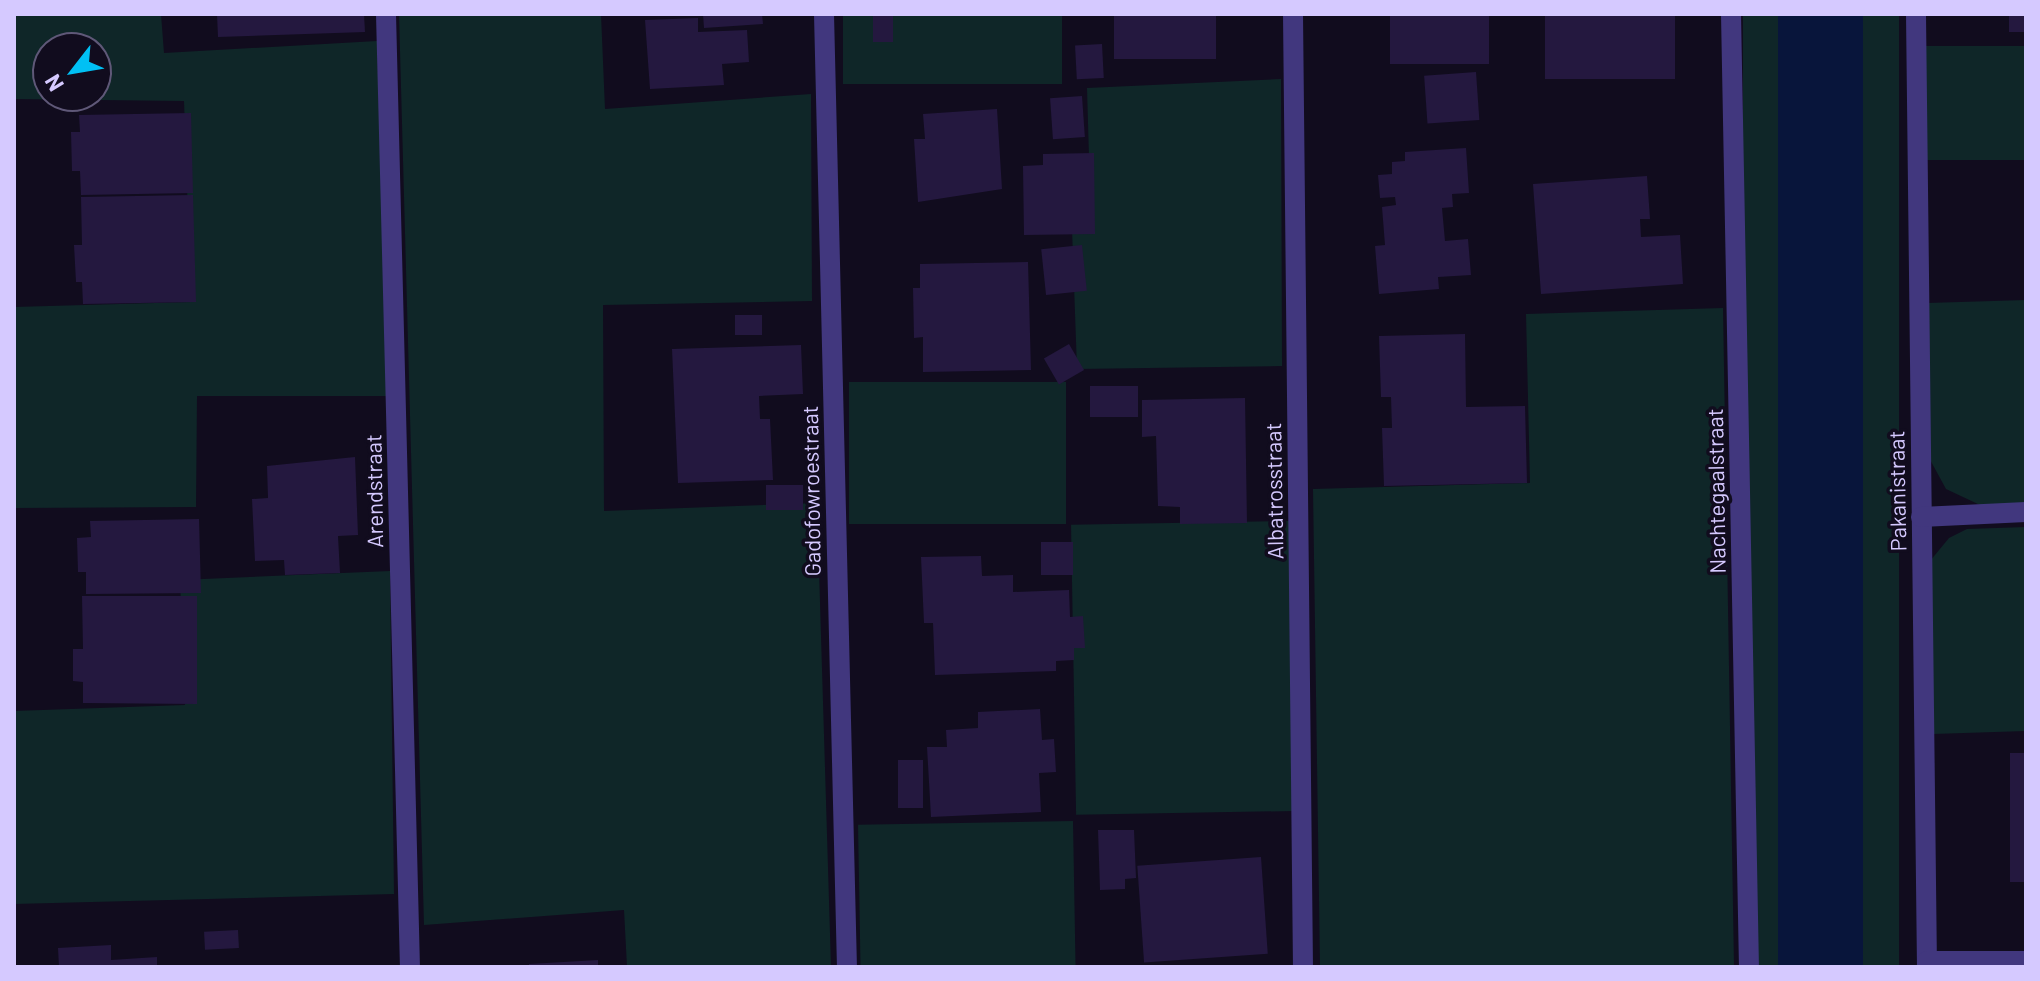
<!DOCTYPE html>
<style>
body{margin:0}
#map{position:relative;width:2040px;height:981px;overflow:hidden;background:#110c1e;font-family:Barlow,sans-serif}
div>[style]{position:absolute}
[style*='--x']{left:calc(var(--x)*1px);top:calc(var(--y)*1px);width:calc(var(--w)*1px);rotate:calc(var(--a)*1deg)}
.green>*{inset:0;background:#0f2628;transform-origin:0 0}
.water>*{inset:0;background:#08153b;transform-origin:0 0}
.building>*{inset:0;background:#24183f;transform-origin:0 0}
.street>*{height:20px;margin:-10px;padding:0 10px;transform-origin:10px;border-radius:10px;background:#41377e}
span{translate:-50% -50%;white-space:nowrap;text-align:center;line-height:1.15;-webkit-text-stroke:7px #110c1e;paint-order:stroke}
.street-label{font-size:22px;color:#d5c9ff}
.frame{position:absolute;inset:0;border:16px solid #d5c9ff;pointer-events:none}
.north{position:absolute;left:32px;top:32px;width:80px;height:80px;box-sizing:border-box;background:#110c1e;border:2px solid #5f5878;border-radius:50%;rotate:239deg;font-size:22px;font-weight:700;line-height:32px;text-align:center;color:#d5c9ff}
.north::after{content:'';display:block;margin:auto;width:28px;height:36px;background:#00c0f4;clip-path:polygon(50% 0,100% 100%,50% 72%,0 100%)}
</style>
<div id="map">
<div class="green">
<div style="clip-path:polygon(evenodd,14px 14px,161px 14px,164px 53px,377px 41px,388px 396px,197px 396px,196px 507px,14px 508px,14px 307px,191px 302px,184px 101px,14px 99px,14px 14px,48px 48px,96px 48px,96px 96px,48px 96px,48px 48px)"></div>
<div style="clip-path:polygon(399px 14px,601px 14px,605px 109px,811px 94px,812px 301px,603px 305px,604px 511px,817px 503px,831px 967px,627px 967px,624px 910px,424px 925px)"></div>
<div style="left:843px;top:14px;width:219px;height:70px"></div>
<div style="left:1743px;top:14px;width:35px;height:953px"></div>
<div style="left:1863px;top:14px;width:36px;height:953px"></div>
<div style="left:2026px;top:46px;width:114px;height:104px;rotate:90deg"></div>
<div style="clip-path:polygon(1281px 79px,1282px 366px,1077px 369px,1072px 229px,1091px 227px,1087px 88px)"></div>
<div style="clip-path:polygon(2026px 300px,2026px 503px,1980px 505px,1946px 489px,1928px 456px,1927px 303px)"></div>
<div style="clip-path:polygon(1723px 308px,1734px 967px,1320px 967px,1313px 489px,1530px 483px,1526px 314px)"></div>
<div style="left:1066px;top:382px;width:142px;height:217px;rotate:90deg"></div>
<div style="left:1289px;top:521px;width:290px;height:218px;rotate:89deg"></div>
<div style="clip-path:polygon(2026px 527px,2026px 731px,1933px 734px,1930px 561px,1949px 538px,1967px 529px)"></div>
<div style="clip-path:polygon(390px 571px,394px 894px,14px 904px,14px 711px,185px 705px,180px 580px)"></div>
<div style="left:1073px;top:821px;width:146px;height:215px;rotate:89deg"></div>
</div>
<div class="water">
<div style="left:1778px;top:14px;width:85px;height:953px"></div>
</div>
<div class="building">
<div style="clip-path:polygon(217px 14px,364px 14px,365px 32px,218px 37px)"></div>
<div style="clip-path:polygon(703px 14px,762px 14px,763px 24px,704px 28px)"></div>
<div style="left:873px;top:14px;width:20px;height:28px"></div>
<div style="left:1114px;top:14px;width:102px;height:45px"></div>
<div style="left:1390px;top:14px;width:99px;height:50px"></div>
<div style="left:1545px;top:14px;width:130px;height:65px"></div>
<div style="left:2009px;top:14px;width:17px;height:18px"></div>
<div style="clip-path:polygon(698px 18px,698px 32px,747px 30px,749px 62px,722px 64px,724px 85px,650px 89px,645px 20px)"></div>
<div style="left:1102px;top:44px;width:34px;height:27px;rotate:87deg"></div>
<div style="left:1476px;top:72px;width:48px;height:52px;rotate:86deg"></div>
<div style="left:1082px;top:96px;width:41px;height:32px;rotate:86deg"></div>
<div style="clip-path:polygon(997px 109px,1002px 189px,918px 202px,914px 139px,925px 139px,923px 114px)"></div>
<div style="clip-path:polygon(191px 113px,193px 193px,81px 195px,80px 171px,72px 171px,71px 132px,80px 132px,79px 115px)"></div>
<div style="clip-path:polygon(1466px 148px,1469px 193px,1452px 194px,1453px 207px,1442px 208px,1445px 241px,1468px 239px,1471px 275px,1438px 277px,1439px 289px,1379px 294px,1375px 246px,1385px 245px,1382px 207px,1396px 205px,1395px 197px,1380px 198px,1378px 175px,1392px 174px,1392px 162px,1405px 161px,1405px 152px)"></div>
<div style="clip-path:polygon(1094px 153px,1095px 234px,1024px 235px,1023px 166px,1043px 165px,1043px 154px)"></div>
<div style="clip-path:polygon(1647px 176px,1650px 219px,1640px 219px,1641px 237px,1680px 235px,1683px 284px,1541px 294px,1533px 184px)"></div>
<div style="clip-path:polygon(193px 195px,196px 302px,83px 304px,82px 282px,76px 282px,74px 245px,82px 245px,81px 197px)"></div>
<div style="left:1082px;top:245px;width:46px;height:41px;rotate:84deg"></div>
<div style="clip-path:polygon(1028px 262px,1031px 370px,923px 372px,923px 337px,914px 338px,913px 288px,920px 288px,920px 264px)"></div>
<div style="left:735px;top:315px;width:27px;height:20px"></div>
<div style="clip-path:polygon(1465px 334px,1466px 407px,1525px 406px,1527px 483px,1384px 486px,1382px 428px,1392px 428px,1391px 397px,1381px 397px,1379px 336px)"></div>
<div style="left:1069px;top:344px;width:30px;height:29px;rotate:60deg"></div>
<div style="clip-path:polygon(801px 345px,803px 394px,759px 396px,760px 419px,770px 419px,773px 480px,678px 483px,672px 349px)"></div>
<div style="left:1090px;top:386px;width:48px;height:31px"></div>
<div style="clip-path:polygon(1245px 398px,1247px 523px,1180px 524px,1180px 507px,1158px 506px,1156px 436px,1142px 437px,1142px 400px)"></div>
<div style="clip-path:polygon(355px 457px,358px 535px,338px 536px,340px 573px,285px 575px,284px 560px,255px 561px,252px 499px,268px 498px,267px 466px)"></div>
<div style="left:766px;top:485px;width:37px;height:25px"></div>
<div style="clip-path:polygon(199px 519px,201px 593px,86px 594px,86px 572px,78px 572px,77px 538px,91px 537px,90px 521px)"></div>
<div style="left:1041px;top:542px;width:32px;height:33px"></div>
<div style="clip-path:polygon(981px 556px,982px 576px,1013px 575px,1013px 592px,1069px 590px,1070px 617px,1083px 616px,1085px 648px,1074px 648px,1074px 660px,1056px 661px,1056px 671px,935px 675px,933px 623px,924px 623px,921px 557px)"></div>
<div style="clip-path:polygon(82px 596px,197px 596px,197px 704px,83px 703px,83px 682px,73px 681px,73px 649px,83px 649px)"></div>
<div style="clip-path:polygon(1040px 709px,1042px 740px,1054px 739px,1056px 772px,1039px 773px,1041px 812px,931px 817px,927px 747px,947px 747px,946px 730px,978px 728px,978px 712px)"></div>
<div style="left:2010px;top:753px;width:16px;height:129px"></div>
<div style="left:898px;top:760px;width:25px;height:48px"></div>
<div style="clip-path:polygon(1098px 830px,1134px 830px,1136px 878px,1125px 879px,1125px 889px,1100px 890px)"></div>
<div style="left:1261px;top:857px;width:97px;height:124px;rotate:86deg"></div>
<div style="left:238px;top:930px;width:18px;height:34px;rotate:87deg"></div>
<div style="clip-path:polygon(111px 945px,111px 960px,157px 957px,157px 967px,59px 967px,58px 948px)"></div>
<div style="clip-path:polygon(598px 960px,598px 967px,529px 967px,529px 964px)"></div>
</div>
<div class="street">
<div style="--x:386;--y:14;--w:953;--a:88.56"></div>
<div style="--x:824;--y:14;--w:953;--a:88.62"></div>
<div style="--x:1293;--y:14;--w:953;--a:89.4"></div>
<div style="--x:1731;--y:14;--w:953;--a:88.92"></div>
<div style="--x:1916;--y:14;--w:953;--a:89.34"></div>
<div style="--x:1921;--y:517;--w:105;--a:-2.7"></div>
<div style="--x:1927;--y:961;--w:99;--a:0"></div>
</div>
<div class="street-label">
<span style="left:374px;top:491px;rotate:-91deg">Arendstraat</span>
<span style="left:811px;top:491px;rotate:-91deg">Gadofowroestraat</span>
<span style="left:1274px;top:491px;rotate:-91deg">Albatrosstraat</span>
<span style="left:1716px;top:491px;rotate:-91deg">Nachtegaalstraat</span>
<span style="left:1897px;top:491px;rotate:-91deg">Pakanistraat</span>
</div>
<div class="frame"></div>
<div class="north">N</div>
</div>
